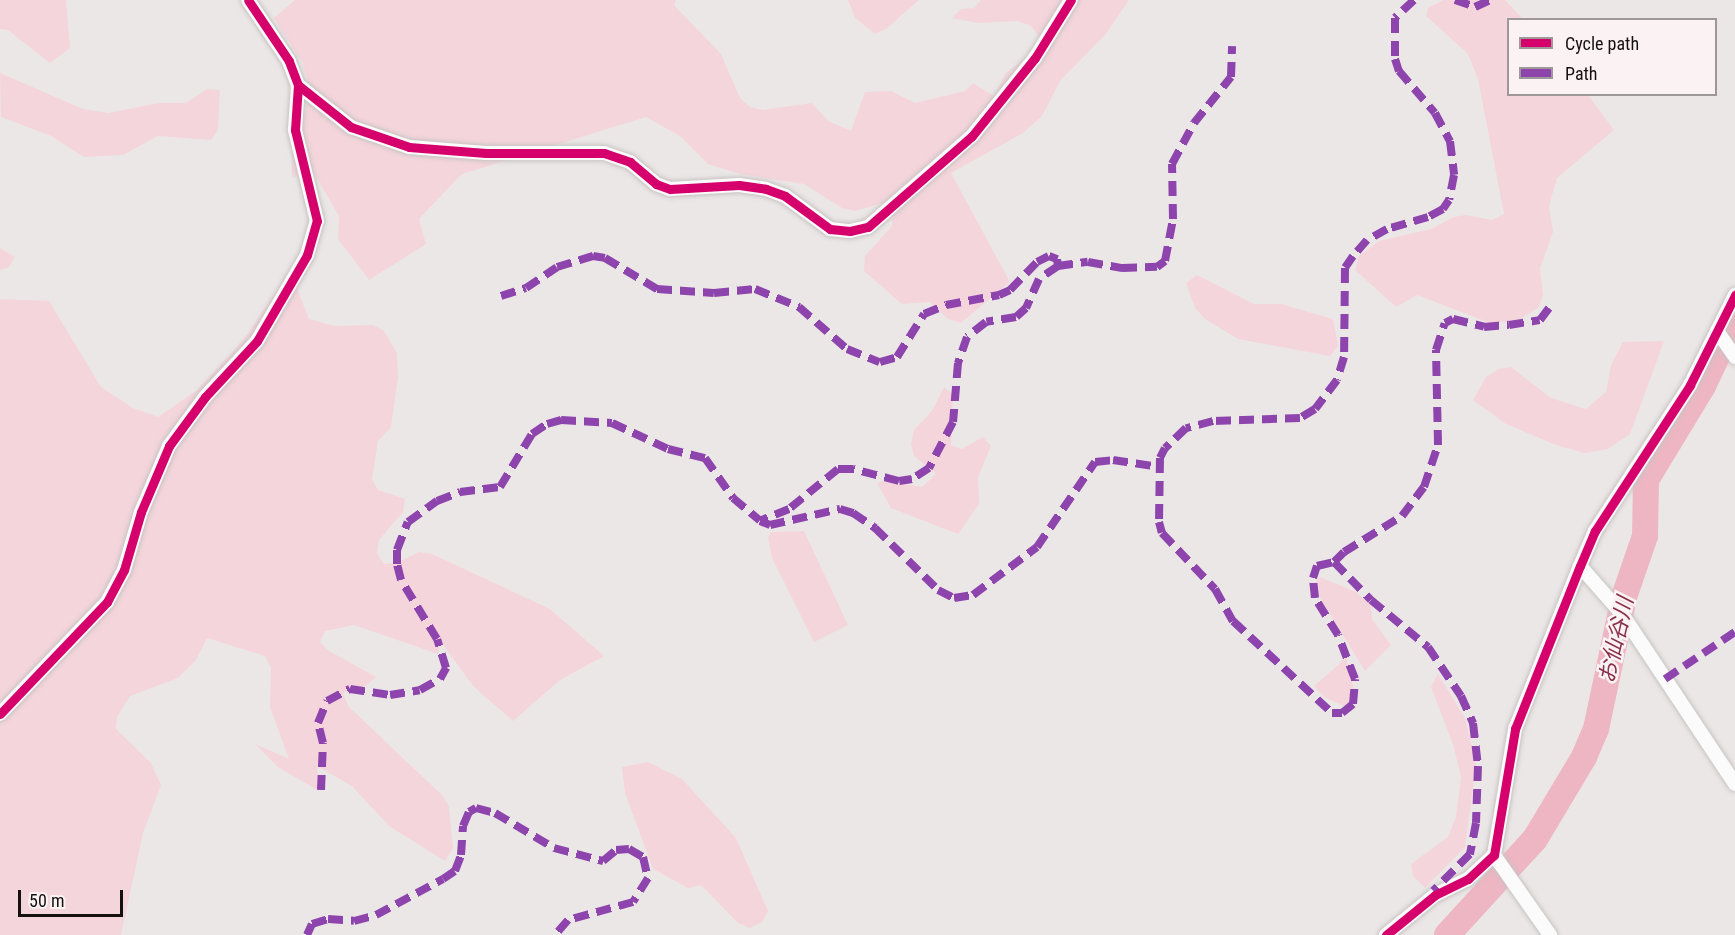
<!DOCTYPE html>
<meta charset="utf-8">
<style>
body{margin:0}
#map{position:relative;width:1735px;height:935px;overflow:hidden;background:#ece7e7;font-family:"Roboto Condensed","Noto Sans JP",sans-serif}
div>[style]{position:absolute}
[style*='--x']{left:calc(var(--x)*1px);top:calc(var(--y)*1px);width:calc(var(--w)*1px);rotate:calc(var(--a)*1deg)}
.green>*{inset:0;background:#f4d5db}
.river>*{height:26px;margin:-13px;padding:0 13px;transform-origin:13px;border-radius:13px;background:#edb6c2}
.roads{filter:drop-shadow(0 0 2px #c8c4c4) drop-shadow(0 0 2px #c8c4c4)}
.minor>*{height:14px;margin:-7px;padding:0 7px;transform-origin:7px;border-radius:7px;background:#fcfbfb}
.quiet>*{height:8px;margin-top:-4px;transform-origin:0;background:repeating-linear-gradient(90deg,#8e44ad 0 15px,transparent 0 23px)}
.cycleway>*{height:9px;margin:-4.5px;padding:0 4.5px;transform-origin:4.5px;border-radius:4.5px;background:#d6006c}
span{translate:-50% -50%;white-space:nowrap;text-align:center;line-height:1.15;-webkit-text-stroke:5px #fbf2f3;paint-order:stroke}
.water-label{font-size:22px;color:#89304b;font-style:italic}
.legend{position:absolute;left:1507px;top:18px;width:210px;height:78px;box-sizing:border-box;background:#fbf2f3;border:2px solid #9f9899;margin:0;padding:8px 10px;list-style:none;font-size:18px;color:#141111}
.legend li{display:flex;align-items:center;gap:12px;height:30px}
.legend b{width:30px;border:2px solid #9f9899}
.scale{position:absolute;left:18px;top:890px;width:105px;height:27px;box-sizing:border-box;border:3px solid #141111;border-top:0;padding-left:8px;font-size:18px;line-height:21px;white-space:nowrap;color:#141111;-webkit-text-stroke:4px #fbf2f3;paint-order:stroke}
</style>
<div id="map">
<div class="green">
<div style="clip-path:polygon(0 0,66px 0,70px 48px,50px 63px,8px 30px,0 29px)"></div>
<div style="clip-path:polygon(295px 0,676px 0,674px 5px,721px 54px,740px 98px,750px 107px,763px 110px,812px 103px,828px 121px,851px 131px,865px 92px,891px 91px,915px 103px,965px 91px,973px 83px,994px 96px,1006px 73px,1037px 49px,1040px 37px,1031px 26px,1018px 21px,978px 23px,952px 18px,961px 9px,974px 8px,981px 0,1129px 0,1105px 35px,1060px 81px,1042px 116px,1023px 133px,951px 173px,1010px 282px,961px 323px,948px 319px,929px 302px,902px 304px,864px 271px,865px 256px,892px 226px,893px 200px,855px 211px,842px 208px,804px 184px,740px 174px,708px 164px,680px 136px,646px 117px,462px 174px,419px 219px,426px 244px,369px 280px,338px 239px,339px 216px,314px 173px,292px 177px,291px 137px,305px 114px,310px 88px,302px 62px,274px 18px)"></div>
<div style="clip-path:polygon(848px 0,919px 0,886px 29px,875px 34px,855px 18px)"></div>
<div style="clip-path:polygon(1443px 0,1505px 0,1523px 19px,1508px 20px,1508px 94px,1588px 95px,1614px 130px,1557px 178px,1549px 206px,1553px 232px,1540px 268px,1543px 295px,1539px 307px,1517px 321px,1490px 323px,1417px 295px,1396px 307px,1355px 270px,1359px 256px,1379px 241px,1431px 229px,1454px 217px,1466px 215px,1492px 220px,1504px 214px,1478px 79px,1468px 54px,1426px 16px,1428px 8px)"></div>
<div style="clip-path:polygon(0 73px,83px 109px,108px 113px,159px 103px,186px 103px,207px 89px,220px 90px,218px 130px,211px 140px,158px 136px,123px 155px,84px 157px,51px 136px,1px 117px)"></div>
<div style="clip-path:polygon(0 248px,15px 257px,8px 268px,0 270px)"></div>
<div style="clip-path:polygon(290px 271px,309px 319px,334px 326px,373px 325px,384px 331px,397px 353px,398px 378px,391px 427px,378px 441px,372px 479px,378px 490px,405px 499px,403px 512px,379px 540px,377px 553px,384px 564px,396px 563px,419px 552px,432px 554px,550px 609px,604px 656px,560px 680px,513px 721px,473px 686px,441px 642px,438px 654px,354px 625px,325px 631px,320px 642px,329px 651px,376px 677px,367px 685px,343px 693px,348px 706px,443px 796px,449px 807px,453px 848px,445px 861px,389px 826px,352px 786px,317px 766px,319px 791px,278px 767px,255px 744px,289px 759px,270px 707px,271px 668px,265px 656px,207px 638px,196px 660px,178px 678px,130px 696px,117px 717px,116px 729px,151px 763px,161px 785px,143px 833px,121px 935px,0 935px,0 299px,49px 301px,101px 387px,133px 408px,158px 417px,197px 390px,244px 339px)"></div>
<div style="clip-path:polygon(1197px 275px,1254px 304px,1281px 304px,1333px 319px,1338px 346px,1330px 356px,1238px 339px,1205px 319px,1195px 308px,1186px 283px)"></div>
<div style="clip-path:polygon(1664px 341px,1630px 434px,1608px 449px,1584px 453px,1556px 445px,1506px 424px,1473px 400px,1486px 377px,1499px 369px,1511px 367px,1551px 398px,1586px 409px,1606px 392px,1611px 365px,1623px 342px)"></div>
<div style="clip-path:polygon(944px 387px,953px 394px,951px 445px,962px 449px,983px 437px,991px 446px,978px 477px,979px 504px,958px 534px,891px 508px,877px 483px,883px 481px,922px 487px,936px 474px,914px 456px,911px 444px,914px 430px,932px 411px)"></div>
<div style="clip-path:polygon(804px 531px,848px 625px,814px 642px,772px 558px,768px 538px,771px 532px)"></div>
<div style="clip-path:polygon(1320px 577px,1356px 592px,1371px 606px,1372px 619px,1391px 645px,1365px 671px,1313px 586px)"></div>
<div style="clip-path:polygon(1346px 658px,1355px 694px,1350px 706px,1344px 706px,1324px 697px,1314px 686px)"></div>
<div style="clip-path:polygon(1438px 674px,1465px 718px,1476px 765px,1465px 847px,1425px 888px,1413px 876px,1411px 864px,1448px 837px,1456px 817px,1461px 777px,1453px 744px,1431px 687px)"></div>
<div style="clip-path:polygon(648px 762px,682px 779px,736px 838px,768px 911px,762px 922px,750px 928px,738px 923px,701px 885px,688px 888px,653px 869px,625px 793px,622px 767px)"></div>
</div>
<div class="river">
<div style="--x:1447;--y:935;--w:130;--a:-47.5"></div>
<div style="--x:1535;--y:839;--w:96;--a:-59.1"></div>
<div style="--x:1584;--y:757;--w:30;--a:-67"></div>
<div style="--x:1596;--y:729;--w:135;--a:-78"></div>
<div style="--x:1624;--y:597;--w:65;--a:-71"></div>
<div style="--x:1645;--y:536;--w:56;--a:-89"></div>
<div style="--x:1646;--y:480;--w:110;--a:-58.8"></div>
<div style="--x:1703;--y:386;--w:74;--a:-64.5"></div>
</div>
<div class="roads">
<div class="minor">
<div style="--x:298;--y:85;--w:68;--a:38.4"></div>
<div style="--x:351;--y:127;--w:61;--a:19"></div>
<div style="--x:409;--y:147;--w:77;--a:4.5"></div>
<div style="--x:486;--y:153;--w:118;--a:0"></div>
<div style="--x:604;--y:153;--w:28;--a:19"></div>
<div style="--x:630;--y:162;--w:34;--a:40"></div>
<div style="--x:656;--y:184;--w:15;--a:20"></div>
<div style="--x:670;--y:189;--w:69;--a:-3.3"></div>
<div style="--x:739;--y:185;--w:27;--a:8"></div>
<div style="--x:766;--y:189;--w:20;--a:20"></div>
<div style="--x:785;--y:196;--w:56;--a:36.3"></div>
<div style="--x:830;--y:229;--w:20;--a:6"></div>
<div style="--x:850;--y:231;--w:18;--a:-13"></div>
<div style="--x:868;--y:227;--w:138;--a:-41.2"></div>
<div style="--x:972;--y:136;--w:100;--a:-51.1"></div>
<div style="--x:1035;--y:58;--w:68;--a:-58.2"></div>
<div style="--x:1717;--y:331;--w:32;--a:55"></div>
<div style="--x:1580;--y:566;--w:64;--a:48.8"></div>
<div style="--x:1622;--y:614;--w:204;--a:56.4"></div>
<div style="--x:0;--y:714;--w:155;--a:-46.3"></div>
<div style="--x:107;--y:602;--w:36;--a:-62"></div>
<div style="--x:124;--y:570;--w:60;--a:-73.7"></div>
<div style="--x:141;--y:512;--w:72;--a:-67"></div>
<div style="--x:169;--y:446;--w:61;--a:-53.7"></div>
<div style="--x:205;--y:397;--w:76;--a:-47.1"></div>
<div style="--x:257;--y:341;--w:99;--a:-59.8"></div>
<div style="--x:307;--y:255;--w:35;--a:-74"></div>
<div style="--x:317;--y:221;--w:94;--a:-103.6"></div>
<div style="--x:295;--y:130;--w:45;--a:-86.2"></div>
<div style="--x:298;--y:85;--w:26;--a:-111"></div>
<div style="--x:289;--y:61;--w:73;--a:-123.9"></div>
<div style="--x:1494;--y:855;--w:98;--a:55"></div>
<div style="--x:1386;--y:935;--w:63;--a:-39.2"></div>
<div style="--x:1435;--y:895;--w:37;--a:-26"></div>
<div style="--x:1468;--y:879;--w:35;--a:-43"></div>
<div style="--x:1494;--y:855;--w:128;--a:-80.5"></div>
<div style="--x:1515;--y:729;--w:175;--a:-68.3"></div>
<div style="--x:1580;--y:566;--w:38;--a:-67"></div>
<div style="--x:1595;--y:531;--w:174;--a:-56.9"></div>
<div style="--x:1690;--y:385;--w:101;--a:-63.4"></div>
</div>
</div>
<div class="quiet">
<div style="--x:1414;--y:0;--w:26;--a:137"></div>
<div style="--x:1395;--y:18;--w:41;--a:90"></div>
<div style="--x:1395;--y:59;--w:13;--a:72"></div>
<div style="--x:1399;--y:71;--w:55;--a:49.4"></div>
<div style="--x:1435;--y:113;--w:32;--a:62"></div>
<div style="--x:1450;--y:141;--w:34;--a:83"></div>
<div style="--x:1454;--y:175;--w:25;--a:101"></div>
<div style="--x:1449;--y:200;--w:11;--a:124"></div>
<div style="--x:1443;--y:209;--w:17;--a:152"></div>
<div style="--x:1428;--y:217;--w:43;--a:163.7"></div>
<div style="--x:1387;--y:229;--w:23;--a:151"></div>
<div style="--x:1367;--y:240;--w:21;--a:131"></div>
<div style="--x:1353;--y:256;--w:14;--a:124"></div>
<div style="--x:1345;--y:268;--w:89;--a:90.6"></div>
<div style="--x:1344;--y:357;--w:24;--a:107"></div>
<div style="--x:1337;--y:380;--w:36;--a:127"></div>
<div style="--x:1315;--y:409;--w:17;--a:149"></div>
<div style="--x:1300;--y:418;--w:87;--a:178"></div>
<div style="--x:1213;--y:421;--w:28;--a:165"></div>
<div style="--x:1186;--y:428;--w:29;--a:136"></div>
<div style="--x:1165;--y:448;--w:11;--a:117"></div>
<div style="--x:1160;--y:458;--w:64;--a:90.9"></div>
<div style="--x:1159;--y:522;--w:11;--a:75"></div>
<div style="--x:1162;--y:533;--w:77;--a:46.6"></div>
<div style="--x:1215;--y:589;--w:37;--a:61"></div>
<div style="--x:1233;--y:621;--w:135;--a:42.9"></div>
<div style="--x:1332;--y:713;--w:10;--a:0"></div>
<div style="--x:1342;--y:713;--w:14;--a:-39"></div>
<div style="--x:1353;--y:704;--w:25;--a:-85"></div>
<div style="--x:1355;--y:679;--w:47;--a:-111.1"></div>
<div style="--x:1338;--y:635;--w:44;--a:-121.9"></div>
<div style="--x:1315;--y:598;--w:20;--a:-96"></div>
<div style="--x:1313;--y:578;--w:13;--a:-72"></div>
<div style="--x:1317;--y:566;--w:17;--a:-13"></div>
<div style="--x:1334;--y:562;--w:53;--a:45.8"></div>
<div style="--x:1371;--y:600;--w:74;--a:39.5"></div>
<div style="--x:1428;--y:647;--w:59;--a:56"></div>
<div style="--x:1461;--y:696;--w:30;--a:66"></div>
<div style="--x:1473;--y:723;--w:43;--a:83.4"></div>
<div style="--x:1478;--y:766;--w:57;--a:92"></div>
<div style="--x:1476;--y:823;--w:32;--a:101"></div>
<div style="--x:1470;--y:854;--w:52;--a:135"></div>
<div style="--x:1455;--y:0;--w:21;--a:19"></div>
<div style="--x:1475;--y:7;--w:17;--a:-25"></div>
<div style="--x:1058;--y:266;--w:30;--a:-8"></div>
<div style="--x:1088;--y:262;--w:35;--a:10"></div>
<div style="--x:1122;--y:268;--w:35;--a:-2"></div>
<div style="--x:1157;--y:267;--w:10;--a:-37"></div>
<div style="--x:1165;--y:261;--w:43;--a:-79.2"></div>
<div style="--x:1173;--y:219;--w:55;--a:-91"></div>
<div style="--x:1172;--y:164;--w:47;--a:-61.8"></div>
<div style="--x:1194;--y:123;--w:59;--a:-51.2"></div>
<div style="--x:1231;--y:77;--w:31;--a:-88"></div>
<div style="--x:501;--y:296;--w:26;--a:-18"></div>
<div style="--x:526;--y:288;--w:37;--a:-34"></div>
<div style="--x:557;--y:267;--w:38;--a:-17"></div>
<div style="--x:593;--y:256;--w:12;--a:9"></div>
<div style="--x:605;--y:258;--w:61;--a:30.8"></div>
<div style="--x:657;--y:289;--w:57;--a:4"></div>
<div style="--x:714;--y:293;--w:41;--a:-5.6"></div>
<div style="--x:755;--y:289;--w:48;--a:22.2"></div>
<div style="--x:799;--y:307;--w:64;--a:41.2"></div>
<div style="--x:847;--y:349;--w:35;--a:22"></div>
<div style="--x:880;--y:362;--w:18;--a:-16"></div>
<div style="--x:897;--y:357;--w:51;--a:-57.9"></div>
<div style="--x:924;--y:314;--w:24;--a:-22"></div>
<div style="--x:946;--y:305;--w:54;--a:-10.7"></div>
<div style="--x:999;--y:295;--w:12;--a:-24"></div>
<div style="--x:1010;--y:290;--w:39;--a:-46"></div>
<div style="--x:1037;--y:262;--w:13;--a:-27"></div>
<div style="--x:1049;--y:256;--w:9;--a:21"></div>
<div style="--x:1057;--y:259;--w:7;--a:82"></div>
<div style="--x:1058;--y:266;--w:23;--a:146"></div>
<div style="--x:1039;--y:279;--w:32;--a:114"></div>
<div style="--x:1026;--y:308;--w:13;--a:138"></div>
<div style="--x:1016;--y:317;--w:30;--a:171"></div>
<div style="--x:986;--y:322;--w:24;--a:142"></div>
<div style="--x:967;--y:337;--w:28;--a:109"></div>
<div style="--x:958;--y:363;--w:59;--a:94.8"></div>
<div style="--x:953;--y:422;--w:52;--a:117.6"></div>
<div style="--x:929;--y:468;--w:20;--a:147"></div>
<div style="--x:912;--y:479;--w:13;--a:171"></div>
<div style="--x:899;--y:481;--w:48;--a:-165.4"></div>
<div style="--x:853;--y:469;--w:15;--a:180"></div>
<div style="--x:838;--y:469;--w:63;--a:140.8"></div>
<div style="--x:789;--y:509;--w:31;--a:158"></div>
<div style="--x:1334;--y:562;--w:14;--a:-45"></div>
<div style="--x:1344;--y:552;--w:68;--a:-31.8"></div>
<div style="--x:1402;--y:516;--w:36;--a:-53"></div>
<div style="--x:1424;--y:487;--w:44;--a:-71.6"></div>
<div style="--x:1438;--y:445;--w:95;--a:-91.2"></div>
<div style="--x:1436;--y:350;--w:28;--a:-72"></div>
<div style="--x:1445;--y:323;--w:9;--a:-27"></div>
<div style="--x:1453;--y:319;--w:32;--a:14"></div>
<div style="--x:1484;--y:327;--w:25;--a:-5"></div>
<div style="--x:1509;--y:325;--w:31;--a:-9"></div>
<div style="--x:1540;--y:320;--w:15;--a:-53"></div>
<div style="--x:1665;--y:679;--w:84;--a:-33.9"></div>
<div style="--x:321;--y:790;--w:47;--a:-87.6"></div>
<div style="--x:323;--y:743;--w:21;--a:-104"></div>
<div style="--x:318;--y:723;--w:24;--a:-68"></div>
<div style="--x:327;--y:701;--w:26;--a:-28"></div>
<div style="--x:350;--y:689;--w:40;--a:8.5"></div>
<div style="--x:390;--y:695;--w:30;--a:-9"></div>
<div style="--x:420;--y:690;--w:23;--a:-29"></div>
<div style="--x:440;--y:679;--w:13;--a:-61"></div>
<div style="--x:446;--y:668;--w:30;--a:-107"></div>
<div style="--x:437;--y:639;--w:69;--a:-121.4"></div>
<div style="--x:401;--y:580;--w:16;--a:-104"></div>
<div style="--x:397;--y:564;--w:14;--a:-90"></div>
<div style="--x:397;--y:550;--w:30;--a:-69"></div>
<div style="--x:408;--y:522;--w:36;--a:-36"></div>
<div style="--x:437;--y:501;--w:25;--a:-21"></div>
<div style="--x:460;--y:492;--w:40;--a:-7.1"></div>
<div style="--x:500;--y:487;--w:62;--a:-58.9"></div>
<div style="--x:532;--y:434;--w:18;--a:-34"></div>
<div style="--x:547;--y:424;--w:15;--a:-16"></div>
<div style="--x:561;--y:420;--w:51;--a:3.4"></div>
<div style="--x:612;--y:423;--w:62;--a:24.9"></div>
<div style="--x:668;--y:449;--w:38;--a:14"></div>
<div style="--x:705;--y:458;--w:49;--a:55"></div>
<div style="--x:733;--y:498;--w:35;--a:40"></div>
<div style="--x:760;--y:521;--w:11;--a:22"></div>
<div style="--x:770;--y:525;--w:72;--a:-12.9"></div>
<div style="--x:840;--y:509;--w:14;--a:17"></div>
<div style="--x:853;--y:513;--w:27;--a:34"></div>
<div style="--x:875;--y:528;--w:88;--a:44.5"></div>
<div style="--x:938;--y:590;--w:18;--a:27"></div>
<div style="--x:954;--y:598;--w:19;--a:-9"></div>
<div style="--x:973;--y:595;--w:80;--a:-36.9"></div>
<div style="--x:1037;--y:547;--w:103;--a:-55.7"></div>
<div style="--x:1095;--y:462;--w:18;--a:-6"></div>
<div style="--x:1113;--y:460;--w:48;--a:8.5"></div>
<div style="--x:307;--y:935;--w:12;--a:-66"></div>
<div style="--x:312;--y:924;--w:17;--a:-17"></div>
<div style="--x:328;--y:919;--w:26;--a:4"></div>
<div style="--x:354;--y:921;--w:23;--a:-15"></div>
<div style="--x:376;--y:915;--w:76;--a:-28.2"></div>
<div style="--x:443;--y:879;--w:14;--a:-34"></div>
<div style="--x:455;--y:871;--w:17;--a:-69"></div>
<div style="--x:461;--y:855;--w:29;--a:-86"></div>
<div style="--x:463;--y:826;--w:15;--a:-67"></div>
<div style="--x:469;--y:812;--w:8;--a:-30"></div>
<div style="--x:476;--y:808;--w:20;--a:15"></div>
<div style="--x:495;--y:813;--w:69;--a:30.7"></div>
<div style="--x:554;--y:848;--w:51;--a:14.9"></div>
<div style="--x:603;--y:861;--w:17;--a:-40"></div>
<div style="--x:616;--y:850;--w:13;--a:-4"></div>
<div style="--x:629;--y:849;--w:16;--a:30"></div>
<div style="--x:643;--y:857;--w:22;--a:77"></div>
<div style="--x:648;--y:878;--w:28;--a:122"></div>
<div style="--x:633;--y:902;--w:67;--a:164.5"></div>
<div style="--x:568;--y:920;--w:20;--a:131"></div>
</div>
<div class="cycleway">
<div style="--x:298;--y:85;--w:68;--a:38.4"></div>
<div style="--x:351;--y:127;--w:61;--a:19"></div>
<div style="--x:409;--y:147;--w:77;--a:4.5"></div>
<div style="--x:486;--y:153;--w:118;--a:0"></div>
<div style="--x:604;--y:153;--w:28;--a:19"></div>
<div style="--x:630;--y:162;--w:34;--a:40"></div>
<div style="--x:656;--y:184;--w:15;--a:20"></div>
<div style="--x:670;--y:189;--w:69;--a:-3.3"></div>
<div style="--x:739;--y:185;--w:27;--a:8"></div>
<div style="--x:766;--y:189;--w:20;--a:20"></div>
<div style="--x:785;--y:196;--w:56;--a:36.3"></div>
<div style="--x:830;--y:229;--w:20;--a:6"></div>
<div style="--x:850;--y:231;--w:18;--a:-13"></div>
<div style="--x:868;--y:227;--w:138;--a:-41.2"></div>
<div style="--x:972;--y:136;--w:100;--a:-51.1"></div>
<div style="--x:1035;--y:58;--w:68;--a:-58.2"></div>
<div style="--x:0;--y:714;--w:155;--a:-46.3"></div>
<div style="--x:107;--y:602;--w:36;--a:-62"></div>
<div style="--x:124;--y:570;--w:60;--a:-73.7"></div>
<div style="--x:141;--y:512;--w:72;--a:-67"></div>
<div style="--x:169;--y:446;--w:61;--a:-53.7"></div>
<div style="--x:205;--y:397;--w:76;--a:-47.1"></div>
<div style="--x:257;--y:341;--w:99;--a:-59.8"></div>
<div style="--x:307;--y:255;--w:35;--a:-74"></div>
<div style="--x:317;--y:221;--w:94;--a:-103.6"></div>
<div style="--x:295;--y:130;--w:45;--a:-86.2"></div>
<div style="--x:298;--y:85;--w:26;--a:-111"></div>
<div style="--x:289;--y:61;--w:73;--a:-123.9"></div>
<div style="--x:1386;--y:935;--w:63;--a:-39.2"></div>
<div style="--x:1435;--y:895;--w:37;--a:-26"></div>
<div style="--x:1468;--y:879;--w:35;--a:-43"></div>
<div style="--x:1494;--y:855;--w:128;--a:-80.5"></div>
<div style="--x:1515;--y:729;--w:175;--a:-68.3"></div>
<div style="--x:1580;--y:566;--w:38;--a:-67"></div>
<div style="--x:1595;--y:531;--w:174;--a:-56.9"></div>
<div style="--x:1690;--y:385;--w:101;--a:-63.4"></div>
</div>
<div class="water-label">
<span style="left:1616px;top:640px;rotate:-77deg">お仙谷川</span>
</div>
<ul class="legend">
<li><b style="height:8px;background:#d6006c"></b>Cycle path</li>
<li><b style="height:8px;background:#8e44ad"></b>Path</li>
</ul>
<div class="scale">50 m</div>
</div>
